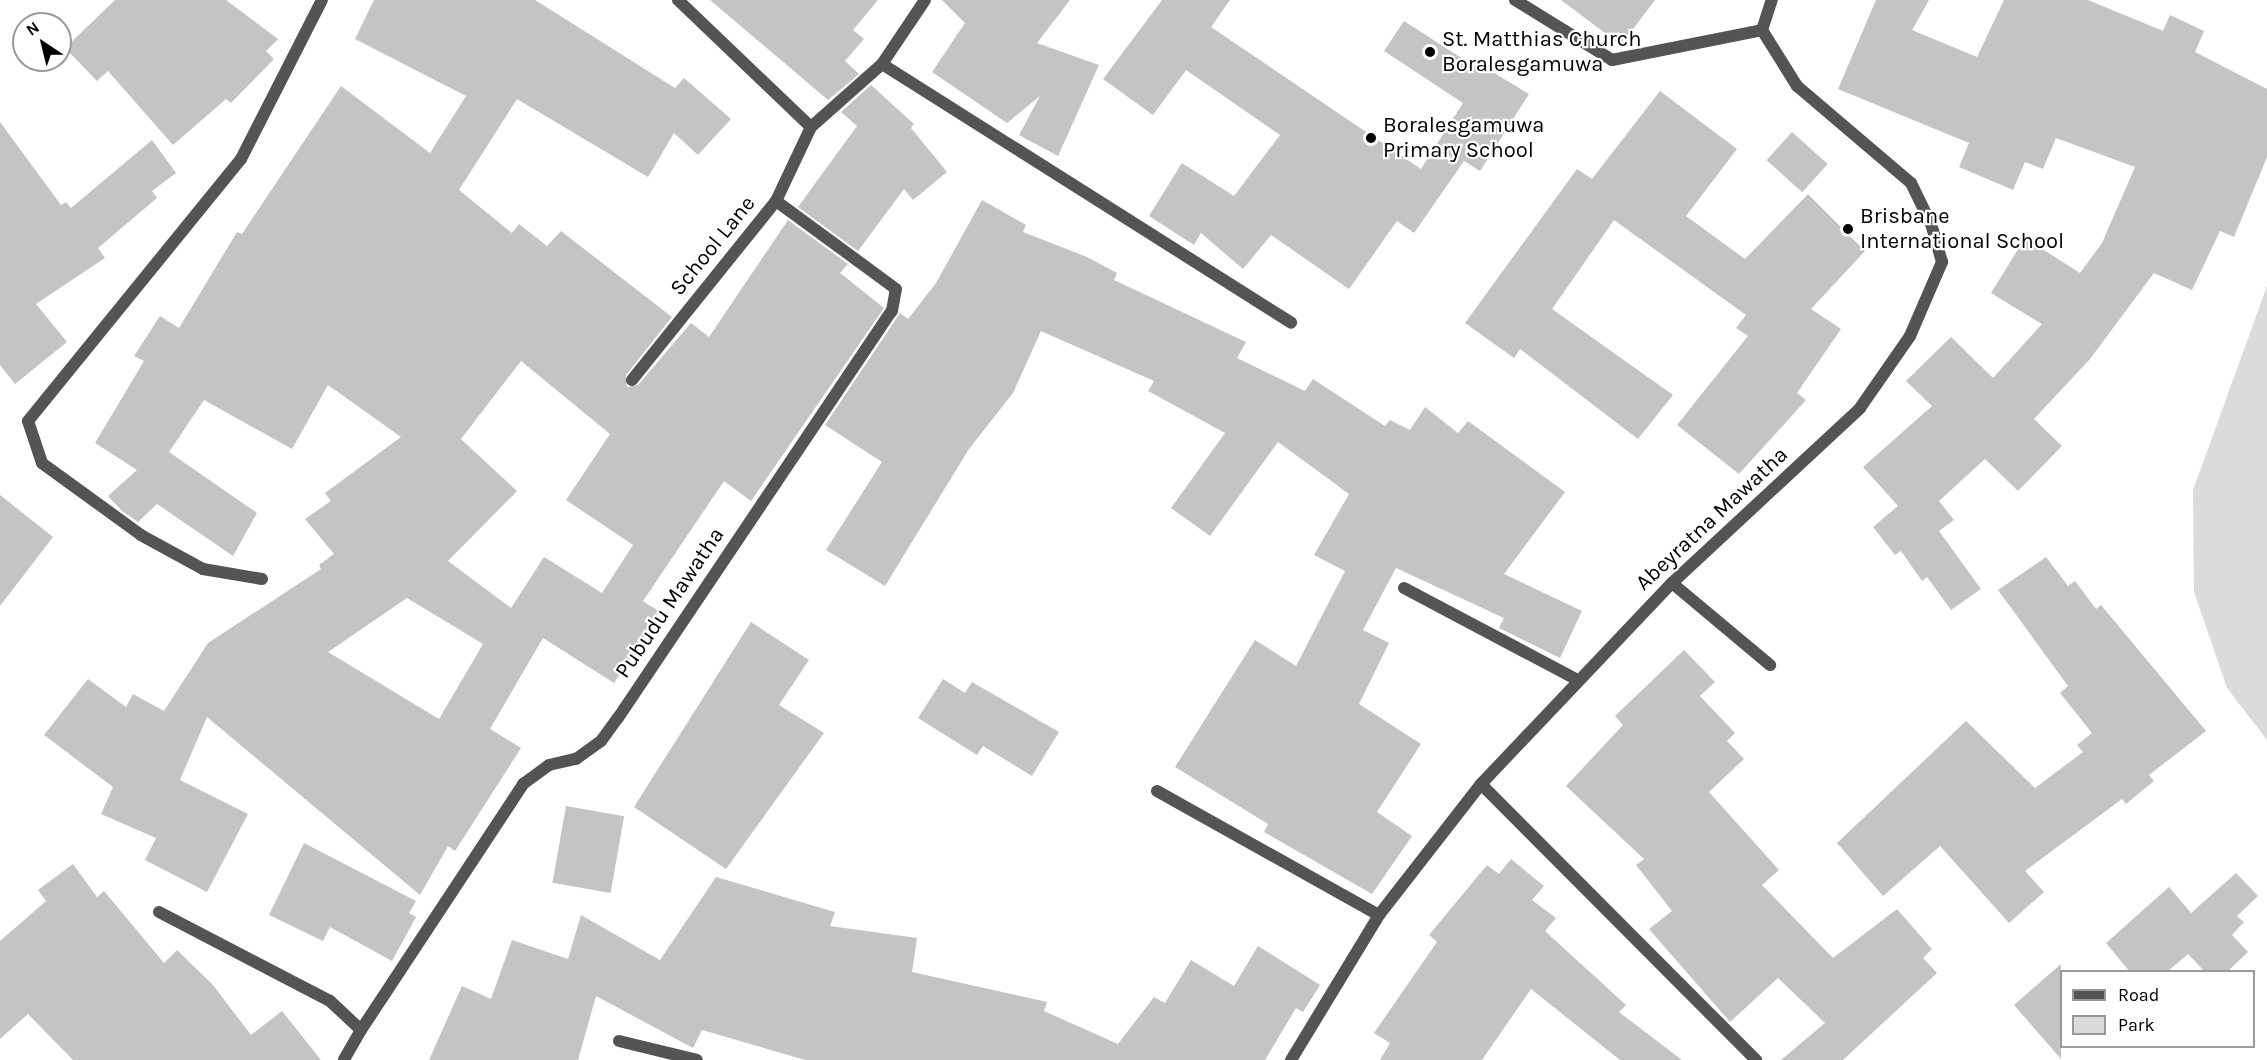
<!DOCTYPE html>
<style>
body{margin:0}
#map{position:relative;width:2267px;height:1060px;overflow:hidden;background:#fff;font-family:Karla,sans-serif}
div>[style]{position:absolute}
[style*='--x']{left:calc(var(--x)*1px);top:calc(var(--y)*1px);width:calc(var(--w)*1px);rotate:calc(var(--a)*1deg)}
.green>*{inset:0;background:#dbdbdb}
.building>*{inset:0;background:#c4c4c4;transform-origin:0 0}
.minor>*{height:12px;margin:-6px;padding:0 6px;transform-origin:6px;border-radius:6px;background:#545454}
.tertiary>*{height:12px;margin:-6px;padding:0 6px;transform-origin:6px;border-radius:6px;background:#545454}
.dots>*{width:16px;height:16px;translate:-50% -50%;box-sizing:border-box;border:3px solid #fff;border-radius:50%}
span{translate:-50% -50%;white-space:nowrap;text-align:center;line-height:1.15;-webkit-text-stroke:4.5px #fff;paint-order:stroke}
.poi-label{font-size:22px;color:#000}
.left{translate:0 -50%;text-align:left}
.street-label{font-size:22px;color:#000}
.legend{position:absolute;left:2060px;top:970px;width:195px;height:78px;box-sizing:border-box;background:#fff;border:2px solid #999;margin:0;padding:8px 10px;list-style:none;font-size:18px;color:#000}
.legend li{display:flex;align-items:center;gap:12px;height:30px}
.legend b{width:30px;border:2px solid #999}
.north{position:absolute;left:12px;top:12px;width:60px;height:60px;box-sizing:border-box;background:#fff;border:2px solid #999;border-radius:50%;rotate:325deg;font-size:16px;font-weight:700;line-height:24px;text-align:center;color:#000}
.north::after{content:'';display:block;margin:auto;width:21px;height:27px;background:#000;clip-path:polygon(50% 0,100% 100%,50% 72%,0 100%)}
</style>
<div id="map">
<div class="green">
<div style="clip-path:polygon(2267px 286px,2267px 740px,2227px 688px,2194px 592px,2193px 490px)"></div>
</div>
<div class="building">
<div style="clip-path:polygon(115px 0,226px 0,278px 39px,266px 51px,274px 59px,231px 103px,226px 99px,173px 145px,108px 71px,97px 81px,65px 48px)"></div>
<div style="clip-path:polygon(evenodd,374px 0,535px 0,675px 88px,684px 78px,731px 119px,698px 155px,674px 133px,648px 177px,517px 99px,459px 190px,512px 233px,519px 224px,547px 246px,561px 231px,672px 317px,626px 375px,627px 387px,638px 385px,691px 323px,709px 337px,788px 220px,848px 264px,840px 273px,884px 308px,751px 501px,724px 481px,643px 601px,660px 612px,614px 683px,543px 638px,490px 729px,521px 748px,455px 851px,448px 846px,420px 895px,207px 717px,180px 780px,248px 814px,207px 892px,145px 860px,156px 838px,101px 814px,113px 787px,44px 735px,88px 679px,126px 707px,133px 694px,164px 711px,208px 643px,321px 569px,319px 565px,334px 554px,305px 519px,331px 501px,325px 493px,401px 437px,328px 385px,292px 449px,204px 400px,169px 452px,257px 513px,233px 556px,157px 504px,138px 522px,122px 511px,108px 496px,137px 470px,95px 443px,144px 361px,134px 356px,160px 316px,179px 328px,237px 232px,242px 234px,341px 86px,430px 153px,466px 96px,355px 39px,374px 0,521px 361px,610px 434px,566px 500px,633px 545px,602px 593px,544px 557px,511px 608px,448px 561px,517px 491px,461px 439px,521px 361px,374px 0,407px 598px,483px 644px,439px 719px,328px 652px,407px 598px)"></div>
<div style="clip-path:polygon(710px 0,878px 0,853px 30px,864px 39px,845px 61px,859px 74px,828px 100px)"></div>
<div style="clip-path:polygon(942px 0,1070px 0,1037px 43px,1099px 65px,1058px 156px,1019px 135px,1040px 96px,1007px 123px,932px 72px,965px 23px)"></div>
<div style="clip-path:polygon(1162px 0,1230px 0,1211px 27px,1421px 169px,1463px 103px,1384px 51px,1404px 21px,1483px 72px,1486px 68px,1529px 94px,1480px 171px,1464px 161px,1414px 233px,1397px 221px,1349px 289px,1271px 235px,1243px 269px,1201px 233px,1194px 245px,1149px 216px,1182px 163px,1234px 196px,1280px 135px,1186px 70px,1153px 115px,1103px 79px)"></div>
<div style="clip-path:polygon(1561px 0,1655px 0,1621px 45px)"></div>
<div style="clip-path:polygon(1876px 0,1929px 0,1912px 30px,1977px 57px,2004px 0,2088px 0,2163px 31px,2170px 15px,2204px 31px,2195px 52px,2267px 89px,2267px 157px,2234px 237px,2220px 231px,2192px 290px,2154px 273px,2090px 359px,2034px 419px,2062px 446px,2018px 491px,1985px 459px,1939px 501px,1954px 520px,1939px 531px,1981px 589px,1951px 610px,1927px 577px,1922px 581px,1901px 551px,1895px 555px,1873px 527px,1898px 506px,1863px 467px,1932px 406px,1906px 381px,1951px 337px,1993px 378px,2042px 324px,1991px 293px,2025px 238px,2080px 273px,2102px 243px,2135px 167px,2056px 138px,2043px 169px,2025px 162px,2013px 190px,1959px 167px,1969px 143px,1838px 89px)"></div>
<div style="clip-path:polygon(871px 85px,914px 124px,911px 128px,947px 172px,913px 200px,904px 189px,858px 251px,798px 207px,857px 126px,841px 112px)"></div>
<div style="clip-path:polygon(1660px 91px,1737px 149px,1686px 216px,1745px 259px,1808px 194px,1865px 251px,1811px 309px,1841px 329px,1797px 393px,1806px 400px,1739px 474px,1677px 425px,1748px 336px,1736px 328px,1746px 315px,1614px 220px,1552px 309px,1673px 395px,1638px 439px,1520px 349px,1514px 358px,1465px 323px,1577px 169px,1592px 179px)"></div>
<div style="clip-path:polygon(0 122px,61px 205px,66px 202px,71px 208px,152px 140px,176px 173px,152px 191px,157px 198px,98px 248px,105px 258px,36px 304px,67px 342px,15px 384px,0 365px)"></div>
<div style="left:1792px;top:132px;width:48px;height:38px;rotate:42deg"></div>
<div style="clip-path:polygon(982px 200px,1026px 225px,1023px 232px,1087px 257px,1117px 273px,1114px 280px,1246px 342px,1237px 358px,1305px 391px,1313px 379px,1385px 426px,1390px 420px,1410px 430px,1425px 407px,1458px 433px,1468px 421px,1565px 492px,1504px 574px,1582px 611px,1560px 658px,1499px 628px,1504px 618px,1396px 568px,1363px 630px,1389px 643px,1359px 704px,1421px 744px,1377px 812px,1412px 836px,1372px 894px,1264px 832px,1268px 824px,1175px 767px,1255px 640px,1296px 666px,1345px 571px,1314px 555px,1349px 494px,1278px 442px,1210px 536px,1171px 508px,1225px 433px,1148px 391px,1154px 381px,1041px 331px,1013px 393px,969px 449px,885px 586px,826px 550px,882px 462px,825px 425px,900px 313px,908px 319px,936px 283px)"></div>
<div style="clip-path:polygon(0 495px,53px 537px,0 606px)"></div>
<div style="clip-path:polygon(2046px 557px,2068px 586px,2075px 581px,2096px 609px,2101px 605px,2206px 731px,2149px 775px,2154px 781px,2126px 804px,2122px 799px,2025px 871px,2044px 892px,2009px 923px,1940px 846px,1883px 896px,1837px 843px,1966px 721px,2035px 788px,2083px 752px,2077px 745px,2092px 733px,2060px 693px,2068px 686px,1998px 590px)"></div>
<div style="clip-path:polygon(751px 622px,809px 660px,779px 705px,824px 733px,726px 869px,634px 807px)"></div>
<div style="clip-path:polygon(1684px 650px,1715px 682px,1700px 696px,1735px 733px,1727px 741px,1744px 759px,1709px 792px,1779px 870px,1762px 885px,1833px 958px,1897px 909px,1932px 949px,1923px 958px,1937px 973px,1843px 1060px,1781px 1060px,1825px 1023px,1778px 978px,1730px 1022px,1649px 929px,1672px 911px,1636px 865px,1644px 859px,1566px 786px,1623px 725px,1615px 716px)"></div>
<div style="clip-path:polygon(943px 679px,965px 693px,972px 682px,1059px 732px,1032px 776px,983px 746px,977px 755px,918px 718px)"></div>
<div style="left:566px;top:806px;width:59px;height:78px;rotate:10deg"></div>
<div style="clip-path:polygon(304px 843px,416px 901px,409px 913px,416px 917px,392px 961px,330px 927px,323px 941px,269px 915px)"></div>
<div style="clip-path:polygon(1511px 859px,1544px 886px,1532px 900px,1556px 918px,1545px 931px,1626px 1005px,1619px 1012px,1682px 1060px,1620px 1060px,1531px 989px,1482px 1060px,1380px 1060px,1390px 1043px,1374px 1033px,1437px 942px,1429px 935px,1487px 865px,1499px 874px)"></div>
<div style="clip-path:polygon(73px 864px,97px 897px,104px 891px,164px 963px,177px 950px,213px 985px,251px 1035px,282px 1011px,321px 1060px,73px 1060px,28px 1014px,0 1039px,0 941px,46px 901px,38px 890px)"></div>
<div style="clip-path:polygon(2236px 873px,2258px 896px,2237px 916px,2244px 922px,2232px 935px,2248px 952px,2227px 972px,2205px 972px,2188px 954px,2167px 972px,2130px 972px,2106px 943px,2169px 887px,2191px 913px)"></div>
<div style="clip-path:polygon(716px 877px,835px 912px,830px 926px,917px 938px,912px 972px,1047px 1002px,1044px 1011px,1118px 1044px,1154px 997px,1165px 1003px,1191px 960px,1234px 986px,1258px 946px,1320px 985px,1303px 1012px,1296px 1008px,1265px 1060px,805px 1060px,702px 1030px,693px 1048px,596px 996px,578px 1060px,429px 1060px,462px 986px,491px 999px,512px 940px,568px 959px,581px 915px,660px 960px)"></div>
<div style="clip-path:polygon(2061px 964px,2061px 1059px,2014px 1005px)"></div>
</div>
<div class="minor">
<div style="--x:678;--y:0;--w:184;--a:43.7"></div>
<div style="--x:1515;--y:0;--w:114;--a:31.7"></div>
<div style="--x:1612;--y:60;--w:153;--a:-11.3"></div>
<div style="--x:882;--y:64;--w:484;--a:32.3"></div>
<div style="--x:632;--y:380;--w:230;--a:-51.2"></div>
<div style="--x:776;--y:201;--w:82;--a:-64.7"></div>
<div style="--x:811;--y:127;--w:95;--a:-41.6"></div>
<div style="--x:882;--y:64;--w:77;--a:-56.1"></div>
<div style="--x:262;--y:579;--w:60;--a:-170.4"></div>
<div style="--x:203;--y:569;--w:71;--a:-151.3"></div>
<div style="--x:141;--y:535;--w:122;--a:-144"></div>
<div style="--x:42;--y:463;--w:44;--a:-108.4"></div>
<div style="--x:28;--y:421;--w:338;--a:-50.9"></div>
<div style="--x:241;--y:159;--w:178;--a:-63"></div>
<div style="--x:1672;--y:583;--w:128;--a:39.9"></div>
<div style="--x:1404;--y:588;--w:197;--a:27.9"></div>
<div style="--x:1481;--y:784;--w:390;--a:45.1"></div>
<div style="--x:1157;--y:791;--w:254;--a:29.2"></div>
<div style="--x:159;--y:912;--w:193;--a:27.5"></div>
<div style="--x:330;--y:1001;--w:42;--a:43.1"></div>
<div style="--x:361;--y:1030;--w:34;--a:120"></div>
<div style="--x:361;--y:1030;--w:295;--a:-56.6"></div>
<div style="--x:523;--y:784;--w:32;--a:-36"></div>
<div style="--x:549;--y:765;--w:28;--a:-13"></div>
<div style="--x:576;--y:759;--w:31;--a:-36"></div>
<div style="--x:601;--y:741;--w:29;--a:-54"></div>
<div style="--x:618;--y:718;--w:491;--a:-56.1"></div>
<div style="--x:892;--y:311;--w:22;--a:-80"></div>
<div style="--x:896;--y:289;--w:149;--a:-143.7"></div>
<div style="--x:619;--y:1041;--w:80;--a:13.7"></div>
</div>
<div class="tertiary">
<div style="--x:1291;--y:1060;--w:170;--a:-58.7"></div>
<div style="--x:1379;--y:915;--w:166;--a:-52.1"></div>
<div style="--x:1481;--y:784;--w:277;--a:-46.5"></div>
<div style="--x:1672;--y:583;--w:257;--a:-42.9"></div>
<div style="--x:1860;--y:408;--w:88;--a:-55.2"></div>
<div style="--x:1910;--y:336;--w:81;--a:-66.6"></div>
<div style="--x:1942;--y:262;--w:40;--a:-106"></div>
<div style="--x:1931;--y:224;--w:46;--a:-116"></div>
<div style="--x:1911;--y:183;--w:150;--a:-139.6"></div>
<div style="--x:1797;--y:86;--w:66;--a:-122"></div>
<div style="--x:1762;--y:30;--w:32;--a:-72"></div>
</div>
<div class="dots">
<div style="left:1430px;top:52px;background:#000"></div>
<div style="left:1371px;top:138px;background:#000"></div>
<div style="left:1848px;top:229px;background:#000"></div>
</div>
<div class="poi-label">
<span class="left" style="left:1442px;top:52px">St. Matthias Church<br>Boralesgamuwa</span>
<span class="left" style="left:1383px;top:138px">Boralesgamuwa<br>Primary School</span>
<span class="left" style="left:1860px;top:229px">Brisbane<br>International School</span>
</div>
<div class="street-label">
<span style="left:713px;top:246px;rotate:-51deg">School Lane</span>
<span style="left:1712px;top:519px;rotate:-43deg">Abeyratna Mawatha</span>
<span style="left:670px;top:603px;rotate:-56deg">Pubudu Mawatha</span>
</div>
<ul class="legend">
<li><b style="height:8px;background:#545454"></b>Road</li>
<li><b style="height:16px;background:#dbdbdb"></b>Park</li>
</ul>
<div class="north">N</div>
</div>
